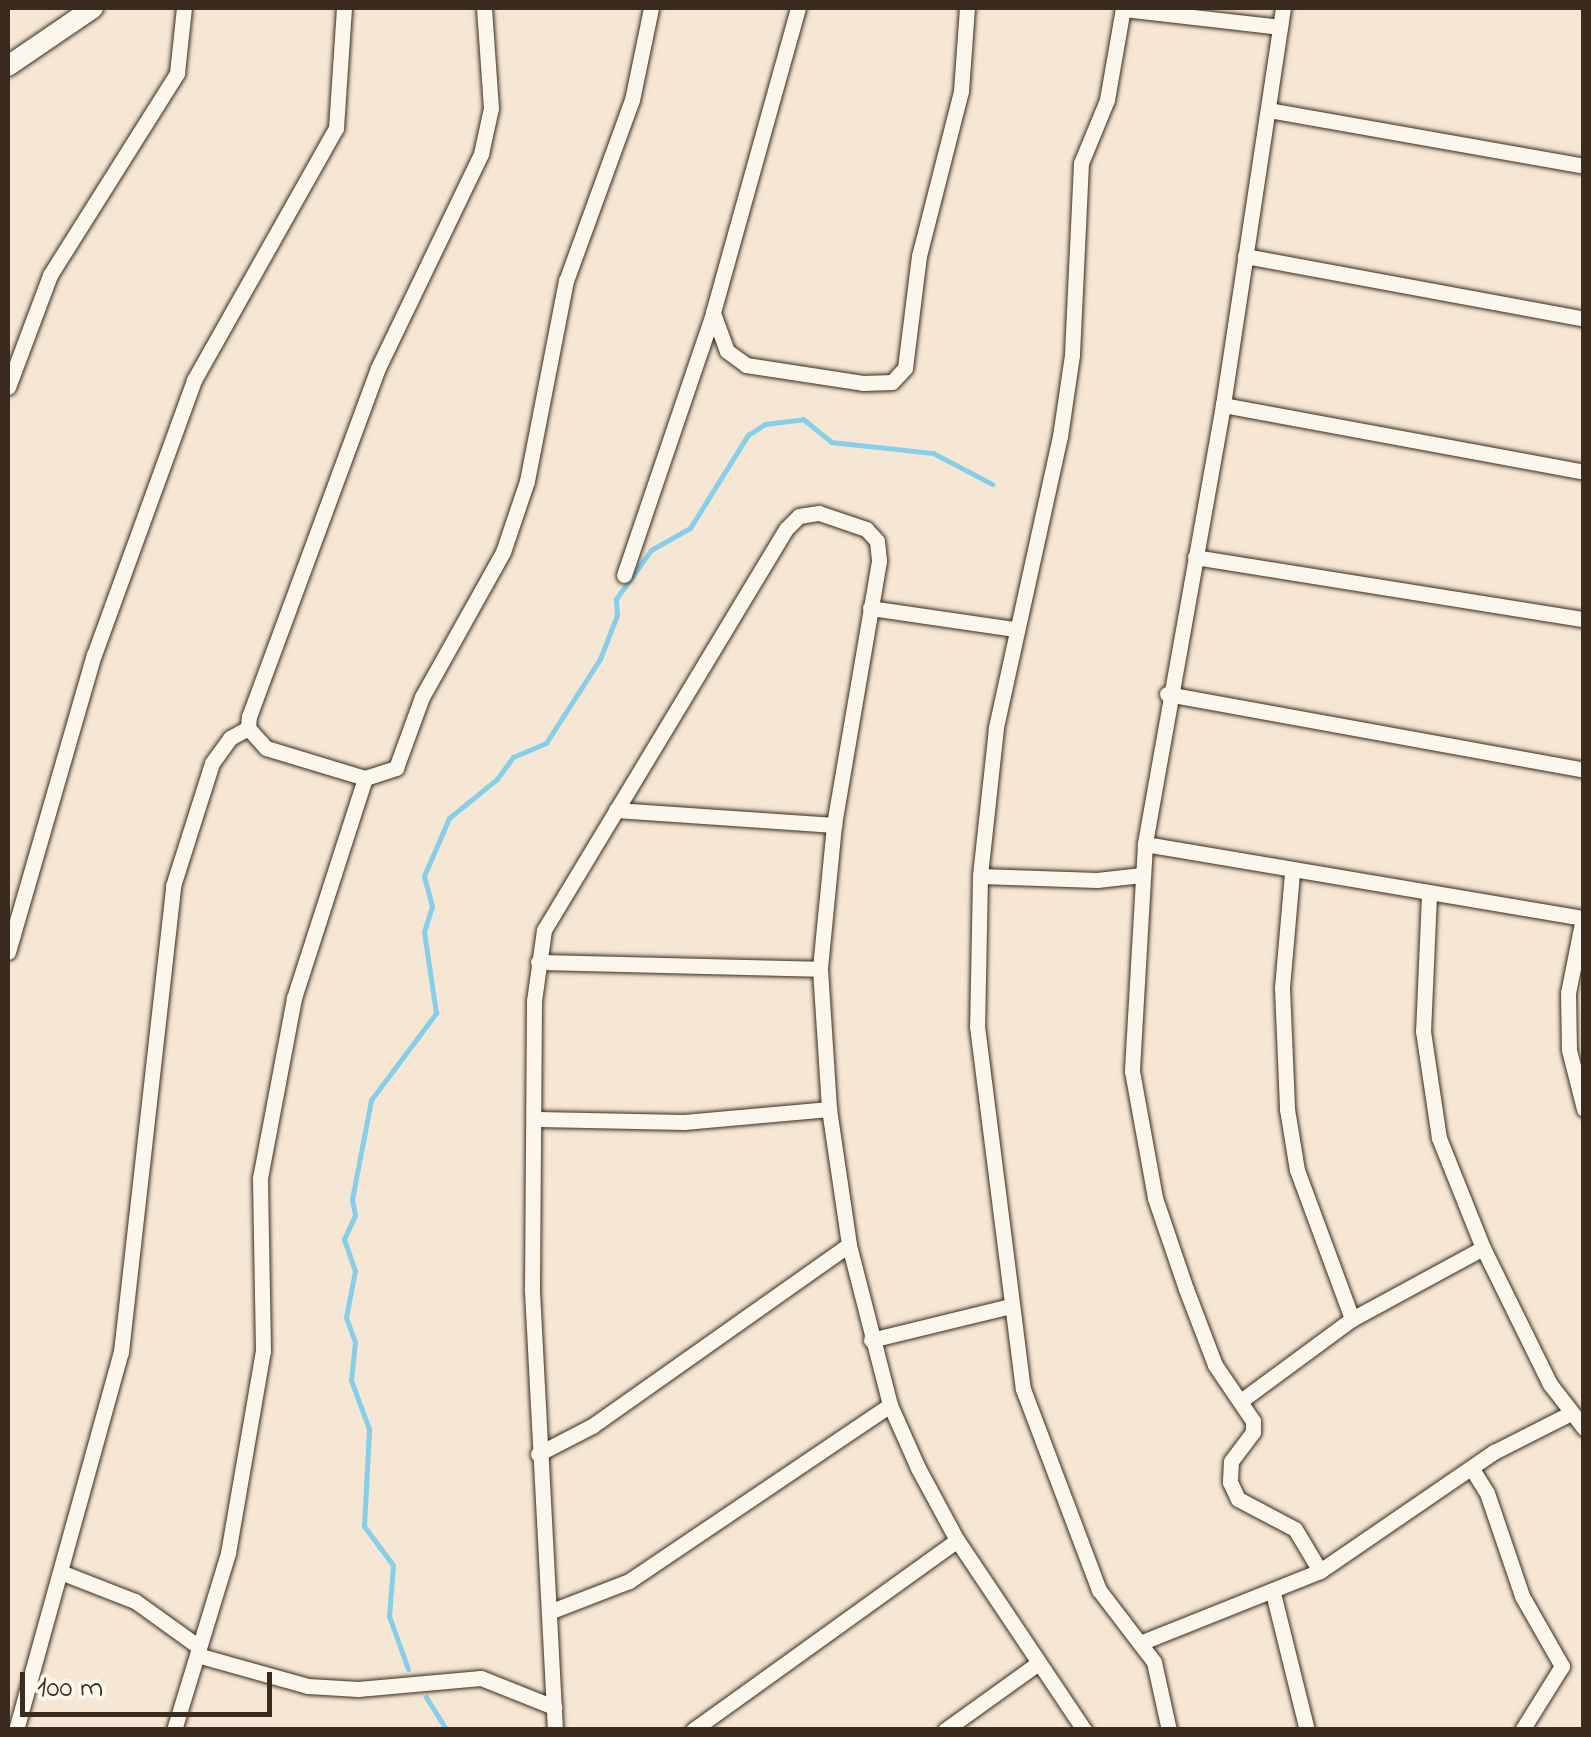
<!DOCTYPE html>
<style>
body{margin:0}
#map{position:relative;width:1591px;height:1737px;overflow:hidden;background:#f6e7d4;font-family:"Indie Flower",sans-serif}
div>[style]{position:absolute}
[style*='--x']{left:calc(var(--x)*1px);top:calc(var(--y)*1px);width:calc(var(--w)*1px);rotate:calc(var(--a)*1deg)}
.stream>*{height:5px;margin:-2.5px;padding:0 2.5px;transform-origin:2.5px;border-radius:2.5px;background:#87cee9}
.roads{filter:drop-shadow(0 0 2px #3b2a1e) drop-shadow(0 0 2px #3b2a1e)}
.minor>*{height:15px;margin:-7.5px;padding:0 7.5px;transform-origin:7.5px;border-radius:7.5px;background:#fbf7ec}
.tertiary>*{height:20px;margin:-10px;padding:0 10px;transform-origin:10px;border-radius:10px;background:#fbf7ec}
span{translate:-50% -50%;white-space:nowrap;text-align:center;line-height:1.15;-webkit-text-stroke:10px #fbf7ec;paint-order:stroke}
.frame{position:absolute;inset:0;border:10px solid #3b2a1e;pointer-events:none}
.scale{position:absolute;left:20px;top:1672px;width:252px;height:45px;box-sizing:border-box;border:5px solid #3b2a1e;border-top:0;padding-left:12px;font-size:30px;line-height:35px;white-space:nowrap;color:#3b2a1e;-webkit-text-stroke:8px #fbf7ec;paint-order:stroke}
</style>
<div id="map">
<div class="stream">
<div style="--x:408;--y:1669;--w:56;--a:-109.7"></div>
<div style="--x:389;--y:1616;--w:51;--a:-85.5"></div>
<div style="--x:393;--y:1565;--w:49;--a:-126.6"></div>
<div style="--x:364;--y:1526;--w:97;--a:-87"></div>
<div style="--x:369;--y:1429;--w:52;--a:-110.2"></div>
<div style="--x:351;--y:1380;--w:38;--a:-84"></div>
<div style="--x:355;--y:1342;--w:27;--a:-110"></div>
<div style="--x:346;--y:1317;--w:47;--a:-78.9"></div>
<div style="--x:355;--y:1271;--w:34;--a:-109"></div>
<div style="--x:344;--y:1239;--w:26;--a:-65"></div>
<div style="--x:355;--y:1215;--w:16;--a:-101"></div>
<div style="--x:352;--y:1199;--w:101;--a:-79.1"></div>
<div style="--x:371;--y:1100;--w:109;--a:-53.2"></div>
<div style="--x:436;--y:1013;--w:82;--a:-98.4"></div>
<div style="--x:424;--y:932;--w:27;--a:-73"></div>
<div style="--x:432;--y:906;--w:31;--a:-105"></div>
<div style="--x:424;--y:876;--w:63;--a:-66.7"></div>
<div style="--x:449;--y:818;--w:62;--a:-39.1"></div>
<div style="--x:497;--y:779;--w:27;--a:-54"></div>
<div style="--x:513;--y:757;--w:36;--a:-23"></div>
<div style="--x:546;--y:743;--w:100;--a:-57.3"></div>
<div style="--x:600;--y:659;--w:47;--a:-68.9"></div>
<div style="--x:617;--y:615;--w:16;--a:-94"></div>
<div style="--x:616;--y:599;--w:60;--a:-54.5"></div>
<div style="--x:651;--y:550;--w:45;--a:-29.4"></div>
<div style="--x:690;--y:528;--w:110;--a:-58.1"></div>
<div style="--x:748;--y:435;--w:20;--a:-33"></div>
<div style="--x:765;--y:424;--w:38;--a:-7"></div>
<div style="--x:803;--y:419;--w:36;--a:39"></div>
<div style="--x:831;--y:442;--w:103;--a:6.2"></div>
<div style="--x:933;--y:453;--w:67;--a:27.7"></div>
<div style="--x:426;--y:1697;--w:39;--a:58"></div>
</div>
<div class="roads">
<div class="minor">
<div style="--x:484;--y:8;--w:100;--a:86"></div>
<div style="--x:491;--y:108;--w:47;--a:102.3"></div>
<div style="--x:481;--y:154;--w:237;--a:115.7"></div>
<div style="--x:378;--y:368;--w:371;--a:110.3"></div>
<div style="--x:249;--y:716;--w:12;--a:95"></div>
<div style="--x:248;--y:728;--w:27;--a:48"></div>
<div style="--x:266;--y:748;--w:103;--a:16.9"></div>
<div style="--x:365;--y:778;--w:33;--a:-18"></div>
<div style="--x:396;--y:768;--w:76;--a:-69.9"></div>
<div style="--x:422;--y:697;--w:166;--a:-60.8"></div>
<div style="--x:503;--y:552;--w:75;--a:-71.3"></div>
<div style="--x:527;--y:481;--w:204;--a:-79"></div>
<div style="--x:566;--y:281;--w:193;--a:-70"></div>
<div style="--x:632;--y:100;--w:94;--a:-78.3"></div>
<div style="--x:798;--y:8;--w:317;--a:105.6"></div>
<div style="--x:713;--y:313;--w:40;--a:69.8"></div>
<div style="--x:727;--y:351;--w:24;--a:36"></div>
<div style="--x:746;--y:365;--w:118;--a:8.7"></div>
<div style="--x:863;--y:383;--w:29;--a:-2"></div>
<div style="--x:892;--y:382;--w:19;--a:-47"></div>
<div style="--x:905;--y:368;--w:113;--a:-82.9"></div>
<div style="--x:919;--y:256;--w:170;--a:-75.7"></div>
<div style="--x:961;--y:91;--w:83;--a:-85.9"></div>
<div style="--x:1123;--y:8;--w:93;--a:99.9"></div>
<div style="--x:1107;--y:100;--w:68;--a:112.4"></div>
<div style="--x:1081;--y:163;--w:192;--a:92.7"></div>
<div style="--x:1072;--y:355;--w:82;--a:98.4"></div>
<div style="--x:1060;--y:436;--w:299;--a:102.4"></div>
<div style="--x:996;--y:728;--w:149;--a:96.2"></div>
<div style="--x:980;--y:876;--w:150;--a:91.1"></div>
<div style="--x:977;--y:1026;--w:366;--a:82.8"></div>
<div style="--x:1023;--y:1389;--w:215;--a:69.3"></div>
<div style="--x:1099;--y:1590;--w:91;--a:52.6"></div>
<div style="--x:1154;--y:1662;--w:70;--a:77.6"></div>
<div style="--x:1283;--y:8;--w:402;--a:98.6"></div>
<div style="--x:1223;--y:405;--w:446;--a:100.1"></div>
<div style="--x:1145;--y:844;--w:227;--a:93.3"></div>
<div style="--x:1132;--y:1071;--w:129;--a:79.7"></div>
<div style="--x:1155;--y:1198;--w:96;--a:71.2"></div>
<div style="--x:1186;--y:1289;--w:81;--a:69.1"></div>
<div style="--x:1215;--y:1365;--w:68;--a:55.8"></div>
<div style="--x:1253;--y:1421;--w:11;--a:90"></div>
<div style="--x:1253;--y:1432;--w:36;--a:127"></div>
<div style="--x:1231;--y:1461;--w:21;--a:93"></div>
<div style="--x:1230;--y:1482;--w:19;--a:65"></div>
<div style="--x:1238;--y:1499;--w:64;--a:27.8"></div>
<div style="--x:1295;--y:1529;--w:49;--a:59.2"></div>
<div style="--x:1123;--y:9;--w:158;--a:6.5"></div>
<div style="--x:1268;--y:110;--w:321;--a:10"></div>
<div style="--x:1245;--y:256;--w:345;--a:10.5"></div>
<div style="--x:8;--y:387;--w:120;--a:-69.4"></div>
<div style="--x:50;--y:275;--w:239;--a:-57.8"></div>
<div style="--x:177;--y:73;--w:65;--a:-83.9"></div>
<div style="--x:1223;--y:405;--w:367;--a:10.5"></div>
<div style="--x:1195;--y:557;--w:394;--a:9.1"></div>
<div style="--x:624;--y:575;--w:273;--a:-71.2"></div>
<div style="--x:870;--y:608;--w:146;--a:8.3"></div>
<div style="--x:1167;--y:694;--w:424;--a:10.3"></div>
<div style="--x:616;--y:810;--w:219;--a:3.9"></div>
<div style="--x:1145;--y:844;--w:445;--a:9.6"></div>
<div style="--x:1292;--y:873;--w:115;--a:95"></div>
<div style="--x:1282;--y:988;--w:121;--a:87.6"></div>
<div style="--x:1287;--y:1109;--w:62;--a:80.7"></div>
<div style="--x:1297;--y:1170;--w:159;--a:69.7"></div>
<div style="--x:980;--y:876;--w:117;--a:2"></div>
<div style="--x:1097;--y:880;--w:45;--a:-6.3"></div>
<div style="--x:1429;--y:895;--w:136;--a:92.5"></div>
<div style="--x:1423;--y:1031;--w:108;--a:81.5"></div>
<div style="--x:1439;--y:1138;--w:118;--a:68.2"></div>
<div style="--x:1483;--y:1248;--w:152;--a:63.8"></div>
<div style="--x:1550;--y:1384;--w:56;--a:52.3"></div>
<div style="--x:1583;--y:918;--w:76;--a:101.3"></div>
<div style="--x:1568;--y:993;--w:57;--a:89"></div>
<div style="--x:1569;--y:1050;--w:61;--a:75.7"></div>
<div style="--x:8;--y:952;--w:309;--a:-73.9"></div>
<div style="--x:94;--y:655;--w:293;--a:-70"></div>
<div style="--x:194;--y:380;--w:289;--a:-60.6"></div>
<div style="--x:336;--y:128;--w:120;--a:-86.2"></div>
<div style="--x:538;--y:962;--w:282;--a:1.4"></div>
<div style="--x:538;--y:1119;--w:146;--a:1.2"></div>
<div style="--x:684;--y:1122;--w:146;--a:-5.1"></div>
<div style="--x:871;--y:1340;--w:143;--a:-13.7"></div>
<div style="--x:1242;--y:1400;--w:137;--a:-36.4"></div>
<div style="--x:1352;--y:1319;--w:149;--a:-28.5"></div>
<div style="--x:538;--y:1454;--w:61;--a:-27.4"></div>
<div style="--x:592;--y:1426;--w:314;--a:-35.2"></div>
<div style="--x:1472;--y:1469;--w:28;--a:58"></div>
<div style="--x:1487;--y:1493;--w:109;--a:71.2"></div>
<div style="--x:1522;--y:1596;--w:81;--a:60.3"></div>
<div style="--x:1562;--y:1666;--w:75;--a:122"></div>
<div style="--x:63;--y:1573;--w:77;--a:21.3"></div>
<div style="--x:135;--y:1601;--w:79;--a:35.7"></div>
<div style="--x:1273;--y:1593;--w:141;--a:76.1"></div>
<div style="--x:554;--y:1610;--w:80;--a:-21.1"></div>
<div style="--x:629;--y:1581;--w:315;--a:-34"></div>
<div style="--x:1140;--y:1643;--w:194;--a:-21.8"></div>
<div style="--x:1320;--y:1571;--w:211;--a:-34.4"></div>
<div style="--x:1494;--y:1452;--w:84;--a:-26.9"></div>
<div style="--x:197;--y:1655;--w:115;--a:15.6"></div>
<div style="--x:308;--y:1686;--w:50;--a:3.4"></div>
<div style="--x:358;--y:1689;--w:123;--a:-5.1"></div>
<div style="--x:481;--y:1678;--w:79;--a:21.7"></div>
<div style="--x:16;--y:1730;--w:392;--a:-74.5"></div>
<div style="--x:121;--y:1352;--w:469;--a:-83.6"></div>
<div style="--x:173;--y:886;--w:129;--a:-72.4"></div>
<div style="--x:212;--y:763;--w:31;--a:-54"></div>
<div style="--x:230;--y:738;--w:21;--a:-29"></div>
<div style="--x:174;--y:1730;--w:185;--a:-73"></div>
<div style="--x:228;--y:1553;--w:205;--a:-80.2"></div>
<div style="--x:263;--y:1351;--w:173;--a:-91"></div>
<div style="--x:260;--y:1178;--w:183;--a:-79.3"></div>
<div style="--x:294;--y:998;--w:231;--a:-72.1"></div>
<div style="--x:555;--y:1730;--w:443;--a:-93"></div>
<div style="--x:532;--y:1288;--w:287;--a:-89.6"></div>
<div style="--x:534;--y:1001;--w:72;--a:-82"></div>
<div style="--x:544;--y:930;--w:468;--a:-58.9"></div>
<div style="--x:786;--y:529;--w:18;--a:-45"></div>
<div style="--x:799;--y:516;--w:20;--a:-9"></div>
<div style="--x:819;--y:513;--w:50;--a:18.8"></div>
<div style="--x:866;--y:529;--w:16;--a:47"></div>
<div style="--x:877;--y:541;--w:20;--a:84"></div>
<div style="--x:879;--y:561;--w:268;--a:99.7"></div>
<div style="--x:834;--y:825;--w:145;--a:95.6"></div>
<div style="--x:820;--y:969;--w:140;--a:86.3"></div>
<div style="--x:829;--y:1109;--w:137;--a:81.6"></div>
<div style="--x:849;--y:1245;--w:165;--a:75.6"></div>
<div style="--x:890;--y:1405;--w:69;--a:66"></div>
<div style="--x:918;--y:1468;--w:82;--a:61.6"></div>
<div style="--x:957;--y:1540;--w:229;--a:56.2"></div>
<div style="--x:693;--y:1730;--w:325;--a:-35.7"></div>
<div style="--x:945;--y:1730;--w:113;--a:-35.7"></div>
</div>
<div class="tertiary">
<div style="--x:8;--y:66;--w:103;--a:-34.3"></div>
</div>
</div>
<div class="frame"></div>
<div class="scale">100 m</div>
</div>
